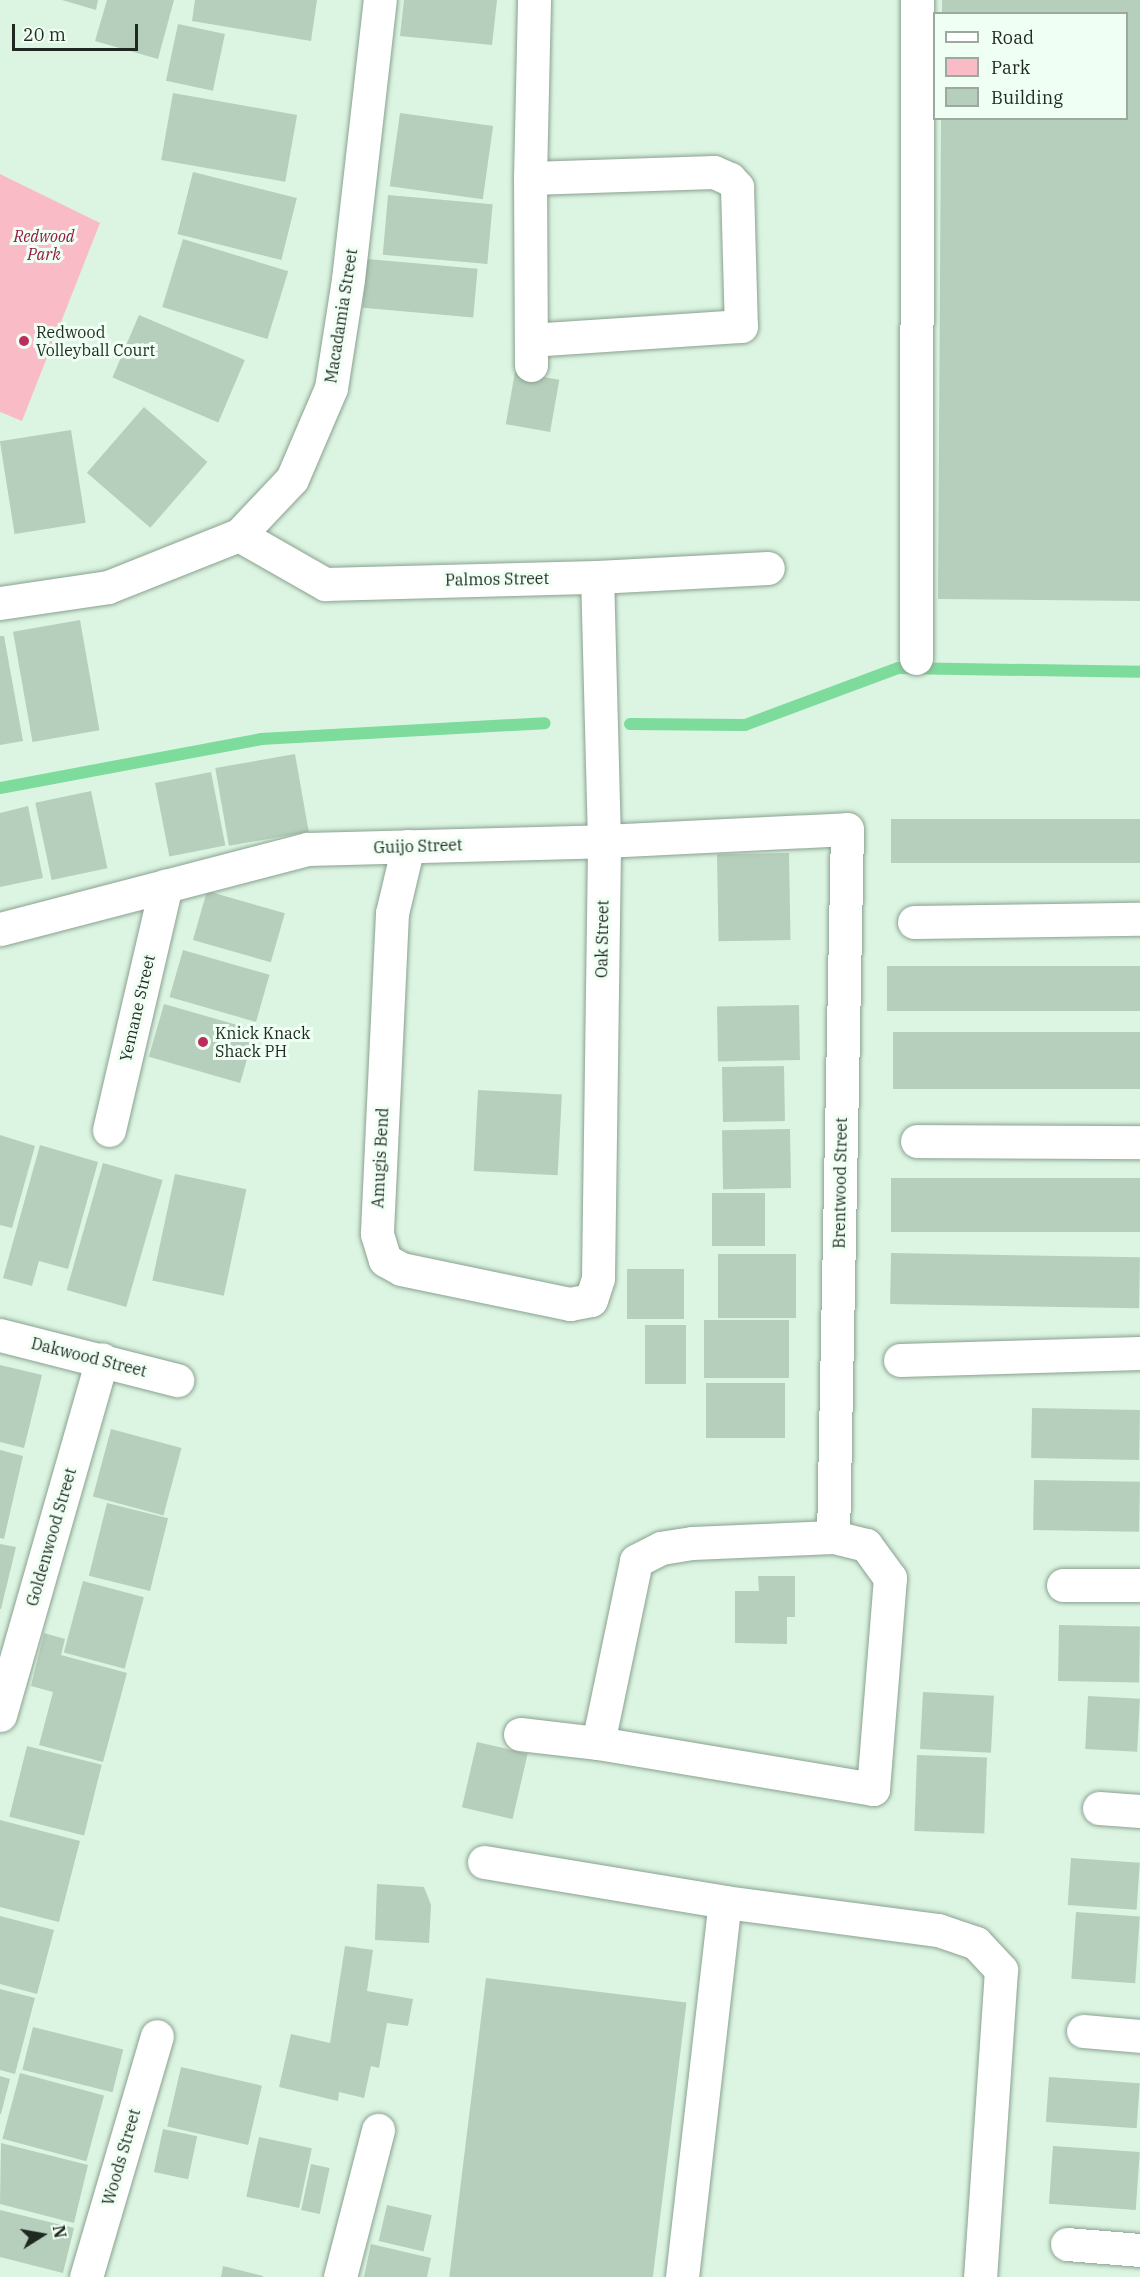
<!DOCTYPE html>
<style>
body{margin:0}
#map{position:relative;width:1140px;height:2277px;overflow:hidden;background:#dcf5e2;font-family:"IBM Plex Serif",serif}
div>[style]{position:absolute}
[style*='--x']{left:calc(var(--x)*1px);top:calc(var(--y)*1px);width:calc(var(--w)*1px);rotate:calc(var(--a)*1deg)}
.green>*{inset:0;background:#f9bcc7}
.stream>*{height:12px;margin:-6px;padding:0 6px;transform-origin:6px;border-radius:6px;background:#7ddb9b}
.building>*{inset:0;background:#b6cebc;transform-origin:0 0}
.roads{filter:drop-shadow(0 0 2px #8aa190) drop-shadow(0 0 2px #8aa190)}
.minor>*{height:33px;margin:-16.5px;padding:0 16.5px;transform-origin:16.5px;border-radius:16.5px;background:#fff}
.dots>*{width:16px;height:16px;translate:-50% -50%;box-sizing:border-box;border:3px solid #f0fff3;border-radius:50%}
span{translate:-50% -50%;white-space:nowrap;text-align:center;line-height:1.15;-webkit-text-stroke:6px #f0fff3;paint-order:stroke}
.park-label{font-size:16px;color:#941946;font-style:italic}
.street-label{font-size:16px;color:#1f2922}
.poi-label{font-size:16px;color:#1f2922}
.left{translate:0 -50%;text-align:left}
.legend{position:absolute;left:933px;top:12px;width:195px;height:108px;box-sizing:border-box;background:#f0fff3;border:2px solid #9ca99f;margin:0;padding:8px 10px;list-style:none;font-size:18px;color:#1f2922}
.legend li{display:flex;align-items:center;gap:12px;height:30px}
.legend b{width:30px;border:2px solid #9ca99f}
.north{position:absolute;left:12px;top:2205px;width:60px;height:60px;-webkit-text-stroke:4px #f0fff3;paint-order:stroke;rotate:79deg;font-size:16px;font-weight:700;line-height:24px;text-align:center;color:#1f2922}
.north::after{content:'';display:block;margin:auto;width:21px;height:27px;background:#1f2922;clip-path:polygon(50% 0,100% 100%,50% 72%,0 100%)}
.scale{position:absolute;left:12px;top:24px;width:126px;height:27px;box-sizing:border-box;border:3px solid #1f2922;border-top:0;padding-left:8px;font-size:18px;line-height:21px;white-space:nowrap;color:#1f2922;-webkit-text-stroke:4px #f0fff3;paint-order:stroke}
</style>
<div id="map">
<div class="green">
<div style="clip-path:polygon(0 174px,100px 223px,22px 421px,0 412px)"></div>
</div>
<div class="stream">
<div style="--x:630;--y:724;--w:115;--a:0.5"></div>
<div style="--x:745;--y:725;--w:163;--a:-20.4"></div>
<div style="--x:898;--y:668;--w:242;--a:0.9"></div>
<div style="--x:0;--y:788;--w:266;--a:-10.6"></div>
<div style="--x:261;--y:739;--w:284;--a:-3.2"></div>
</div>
<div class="building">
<div style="clip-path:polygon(62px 0,98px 0,96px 10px)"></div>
<div style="clip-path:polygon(107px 0,174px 0,158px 59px,95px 41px)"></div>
<div style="clip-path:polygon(195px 0,317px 0,311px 41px,192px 21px)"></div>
<div style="clip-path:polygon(404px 0,497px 0,492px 45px,400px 36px)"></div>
<div style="clip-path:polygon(942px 0,1140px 0,1140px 601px,938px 599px,941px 118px,1126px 118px,1126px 14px,942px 14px)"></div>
<div style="left:178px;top:24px;width:48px;height:58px;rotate:12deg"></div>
<div style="left:173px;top:93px;width:126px;height:68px;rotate:10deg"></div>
<div style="left:400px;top:113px;width:94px;height:74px;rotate:8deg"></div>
<div style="left:193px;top:172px;width:107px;height:64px;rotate:14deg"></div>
<div style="left:388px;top:195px;width:105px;height:60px;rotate:5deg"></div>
<div style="left:183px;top:239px;width:110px;height:71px;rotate:17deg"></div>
<div style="left:367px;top:259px;width:111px;height:49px;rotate:5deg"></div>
<div style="left:139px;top:315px;width:115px;height:68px;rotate:23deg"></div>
<div style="left:515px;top:372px;width:45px;height:53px;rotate:10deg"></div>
<div style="left:144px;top:407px;width:84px;height:87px;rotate:41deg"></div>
<div style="left:71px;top:430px;width:94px;height:72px;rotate:81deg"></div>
<div style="left:80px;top:620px;width:112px;height:68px;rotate:80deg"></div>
<div style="clip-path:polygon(0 636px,4px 636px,23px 741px,0 745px)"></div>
<div style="left:295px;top:754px;width:79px;height:81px;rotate:80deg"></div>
<div style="left:211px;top:772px;width:75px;height:57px;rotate:79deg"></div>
<div style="left:91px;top:791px;width:79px;height:57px;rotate:78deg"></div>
<div style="clip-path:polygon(28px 806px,43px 878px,0 887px,0 813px)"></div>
<div style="left:1140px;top:819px;width:44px;height:249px;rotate:90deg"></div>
<div style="left:789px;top:853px;width:87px;height:72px;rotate:89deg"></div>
<div style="left:207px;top:891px;width:81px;height:51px;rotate:16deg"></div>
<div style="left:183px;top:950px;width:90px;height:49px;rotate:16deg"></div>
<div style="left:1140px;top:966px;width:45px;height:253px;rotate:90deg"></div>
<div style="left:164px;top:1004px;width:95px;height:55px;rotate:16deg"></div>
<div style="left:799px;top:1005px;width:55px;height:82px;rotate:89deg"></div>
<div style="left:1140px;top:1032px;width:57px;height:247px;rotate:90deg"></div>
<div style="left:784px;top:1066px;width:55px;height:62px;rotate:89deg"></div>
<div style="left:478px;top:1090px;width:84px;height:81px;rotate:3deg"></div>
<div style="left:790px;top:1129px;width:59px;height:68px;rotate:89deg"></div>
<div style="clip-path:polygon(0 1135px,35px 1146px,12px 1228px,0 1225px)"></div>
<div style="clip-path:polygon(40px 1145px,98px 1162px,68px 1269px,39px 1261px,32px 1286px,3px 1278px)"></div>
<div style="left:103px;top:1163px;width:62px;height:132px;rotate:16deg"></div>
<div style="left:175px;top:1174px;width:73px;height:109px;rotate:12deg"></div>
<div style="left:891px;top:1178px;width:249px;height:54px"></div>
<div style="left:712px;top:1193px;width:53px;height:53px"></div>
<div style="left:891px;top:1253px;width:249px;height:51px;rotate:1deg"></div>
<div style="left:796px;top:1254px;width:64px;height:78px;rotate:90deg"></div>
<div style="left:627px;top:1269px;width:57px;height:50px"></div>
<div style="left:704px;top:1320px;width:85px;height:58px"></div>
<div style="left:645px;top:1325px;width:41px;height:59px"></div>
<div style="clip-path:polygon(0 1365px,42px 1375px,24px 1448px,0 1442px)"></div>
<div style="left:706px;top:1383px;width:79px;height:55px"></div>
<div style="left:1032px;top:1408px;width:108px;height:50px;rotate:1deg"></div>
<div style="left:111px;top:1429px;width:73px;height:70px;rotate:15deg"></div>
<div style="clip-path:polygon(0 1450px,23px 1456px,4px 1539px,0 1538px)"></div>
<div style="left:1034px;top:1480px;width:106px;height:50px;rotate:1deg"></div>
<div style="left:107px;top:1503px;width:63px;height:75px;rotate:14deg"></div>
<div style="clip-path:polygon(0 1544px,16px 1547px,1px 1609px,0 1609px)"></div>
<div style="clip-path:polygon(758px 1576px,795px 1576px,795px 1617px,787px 1617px,787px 1644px,735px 1643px,735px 1591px,759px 1591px)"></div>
<div style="left:83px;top:1581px;width:63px;height:74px;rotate:15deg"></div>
<div style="left:1059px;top:1625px;width:81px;height:56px;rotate:1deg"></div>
<div style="clip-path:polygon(44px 1633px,65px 1639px,61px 1655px,127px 1673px,103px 1762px,39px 1745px,53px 1692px,31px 1686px)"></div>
<div style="left:923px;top:1692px;width:71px;height:57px;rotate:3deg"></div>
<div style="left:1088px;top:1696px;width:52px;height:53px;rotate:3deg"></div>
<div style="left:477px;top:1742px;width:52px;height:67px;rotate:13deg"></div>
<div style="left:27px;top:1746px;width:77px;height:73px;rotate:14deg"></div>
<div style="left:917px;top:1755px;width:70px;height:76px;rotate:2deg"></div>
<div style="clip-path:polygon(0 1820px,80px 1841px,59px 1922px,0 1907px)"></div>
<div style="left:1071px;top:1858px;width:69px;height:47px;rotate:4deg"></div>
<div style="clip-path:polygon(377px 1884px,424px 1887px,431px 1905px,429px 1943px,375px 1940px)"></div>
<div style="left:1076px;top:1912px;width:64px;height:67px;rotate:4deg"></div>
<div style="clip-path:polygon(0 1916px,54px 1930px,37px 1994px,0 1984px)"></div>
<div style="clip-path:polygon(345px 1946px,373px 1950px,367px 1991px,413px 1999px,408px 2026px,387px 2023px,379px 2068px,371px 2066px,364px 2098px,339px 2092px,338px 2101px,279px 2087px,291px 2034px,330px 2043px)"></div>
<div style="left:486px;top:1978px;width:202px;height:301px;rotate:7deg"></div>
<div style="clip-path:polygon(0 1989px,35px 1998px,15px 2074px,0 2070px)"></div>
<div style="left:33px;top:2027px;width:93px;height:44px;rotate:14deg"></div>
<div style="left:181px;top:2067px;width:83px;height:61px;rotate:13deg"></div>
<div style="left:20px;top:2073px;width:87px;height:68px;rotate:15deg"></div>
<div style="clip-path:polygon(0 2076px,10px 2079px,1px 2114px,0 2114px)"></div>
<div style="left:1049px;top:2077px;width:91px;height:45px;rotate:4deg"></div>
<div style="left:163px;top:2129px;width:35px;height:44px;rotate:12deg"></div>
<div style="left:259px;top:2137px;width:54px;height:61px;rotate:12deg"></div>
<div style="clip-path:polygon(1px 2143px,88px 2165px,74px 2223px,0 2204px)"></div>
<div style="left:1053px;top:2146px;width:87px;height:58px;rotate:4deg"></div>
<div style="left:311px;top:2164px;width:19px;height:47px;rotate:12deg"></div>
<div style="left:387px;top:2205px;width:46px;height:37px;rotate:13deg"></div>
<div style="clip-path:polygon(0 2210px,74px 2228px,63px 2273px,0 2257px)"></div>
<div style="clip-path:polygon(371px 2244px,431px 2258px,427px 2277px,364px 2277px)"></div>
<div style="clip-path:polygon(223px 2266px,263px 2276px,263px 2277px,221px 2277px)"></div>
</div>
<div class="roads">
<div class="minor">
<div style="--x:530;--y:178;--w:184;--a:-1.9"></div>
<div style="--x:714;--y:172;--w:17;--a:24"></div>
<div style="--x:730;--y:179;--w:11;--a:49"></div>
<div style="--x:737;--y:187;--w:139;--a:88.4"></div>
<div style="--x:741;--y:326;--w:210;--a:176.2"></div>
<div style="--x:531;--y:365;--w:187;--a:-90.3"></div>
<div style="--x:530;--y:178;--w:178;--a:-88.7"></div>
<div style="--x:239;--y:535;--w:99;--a:29.7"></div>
<div style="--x:325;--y:584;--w:272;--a:-1.5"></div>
<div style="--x:597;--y:577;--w:171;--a:-3"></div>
<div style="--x:0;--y:603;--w:109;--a:-8.4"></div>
<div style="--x:108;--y:587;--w:141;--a:-21.7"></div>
<div style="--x:239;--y:535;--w:77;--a:-46.6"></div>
<div style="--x:292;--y:479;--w:99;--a:-66.8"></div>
<div style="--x:331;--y:388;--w:110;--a:-81.1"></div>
<div style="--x:348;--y:279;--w:281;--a:-83.5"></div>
<div style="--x:916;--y:658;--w:658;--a:-89.91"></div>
<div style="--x:408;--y:846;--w:69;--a:103.4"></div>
<div style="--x:392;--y:913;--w:321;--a:92.7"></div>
<div style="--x:377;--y:1234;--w:27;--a:73"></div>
<div style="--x:385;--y:1260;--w:18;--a:29"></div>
<div style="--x:401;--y:1269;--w:173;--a:11.7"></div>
<div style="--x:570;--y:1304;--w:21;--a:-11"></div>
<div style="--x:591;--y:1300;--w:23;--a:-72"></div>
<div style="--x:598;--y:1278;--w:437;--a:-89.2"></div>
<div style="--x:604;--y:841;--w:264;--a:-91.5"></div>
<div style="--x:914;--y:922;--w:226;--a:-0.8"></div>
<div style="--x:0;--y:929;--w:317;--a:-14.6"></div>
<div style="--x:307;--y:849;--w:297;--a:-1.5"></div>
<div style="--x:604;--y:841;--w:243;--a:-2.8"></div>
<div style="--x:847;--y:829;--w:708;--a:91.13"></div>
<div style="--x:109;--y:1130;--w:251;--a:-76.9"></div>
<div style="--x:917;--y:1141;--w:223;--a:0.3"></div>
<div style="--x:0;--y:1335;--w:183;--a:14.3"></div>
<div style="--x:900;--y:1360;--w:240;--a:-1.7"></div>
<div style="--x:1063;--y:1585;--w:77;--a:0"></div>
<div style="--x:0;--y:1715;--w:370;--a:-74"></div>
<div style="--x:520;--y:1734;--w:79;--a:6.6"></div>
<div style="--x:598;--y:1743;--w:279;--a:9.5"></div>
<div style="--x:873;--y:1789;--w:212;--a:-85.4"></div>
<div style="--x:890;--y:1578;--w:41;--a:-126"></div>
<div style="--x:866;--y:1545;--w:34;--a:-166"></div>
<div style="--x:833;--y:1537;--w:141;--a:177.6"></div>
<div style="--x:692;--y:1543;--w:31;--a:171"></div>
<div style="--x:661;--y:1548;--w:28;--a:153"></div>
<div style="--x:636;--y:1561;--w:186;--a:101.8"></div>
<div style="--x:1099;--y:1808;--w:41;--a:4.2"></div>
<div style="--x:484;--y:1862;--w:244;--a:9.4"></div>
<div style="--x:725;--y:1902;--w:215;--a:7.5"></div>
<div style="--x:938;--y:1930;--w:40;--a:18.9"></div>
<div style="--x:976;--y:1943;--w:37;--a:47"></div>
<div style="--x:1001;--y:1970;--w:308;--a:93.9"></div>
<div style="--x:1083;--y:2031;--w:57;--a:5"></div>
<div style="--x:1067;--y:2244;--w:73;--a:4.7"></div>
<div style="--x:86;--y:2277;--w:251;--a:-73.6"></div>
<div style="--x:340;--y:2277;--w:152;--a:-75.5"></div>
<div style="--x:682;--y:2277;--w:377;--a:-83.5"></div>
</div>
</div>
<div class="dots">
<div style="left:24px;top:341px;background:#bb2d5d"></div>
<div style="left:203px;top:1042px;background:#bb2d5d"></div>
</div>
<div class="park-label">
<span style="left:44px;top:245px">Redwood<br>Park</span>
</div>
<div class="street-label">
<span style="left:341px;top:316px;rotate:-81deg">Macadamia Street</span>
<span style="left:497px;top:579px;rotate:-1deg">Palmos Street</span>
<span style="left:418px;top:846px;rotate:-2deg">Guijo Street</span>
<span style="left:602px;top:939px;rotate:-89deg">Oak Street</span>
<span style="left:137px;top:1008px;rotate:-77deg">Yemane Street</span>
<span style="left:380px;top:1158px;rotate:-87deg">Amugis Bend</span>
<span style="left:840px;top:1183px;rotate:-89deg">Brentwood Street</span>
<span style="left:89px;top:1357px;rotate:14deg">Dakwood Street</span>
<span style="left:51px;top:1537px;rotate:-74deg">Goldenwood Street</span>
<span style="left:121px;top:2157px;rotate:-74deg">Woods Street</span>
</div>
<div class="poi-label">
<span class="left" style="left:36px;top:341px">Redwood<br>Volleyball Court</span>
<span class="left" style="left:215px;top:1042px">Knick Knack<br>Shack PH</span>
</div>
<ul class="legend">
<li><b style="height:8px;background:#fff"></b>Road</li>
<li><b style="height:16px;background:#f9bcc7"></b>Park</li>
<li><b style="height:16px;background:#b6cebc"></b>Building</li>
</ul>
<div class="north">N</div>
<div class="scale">20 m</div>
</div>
